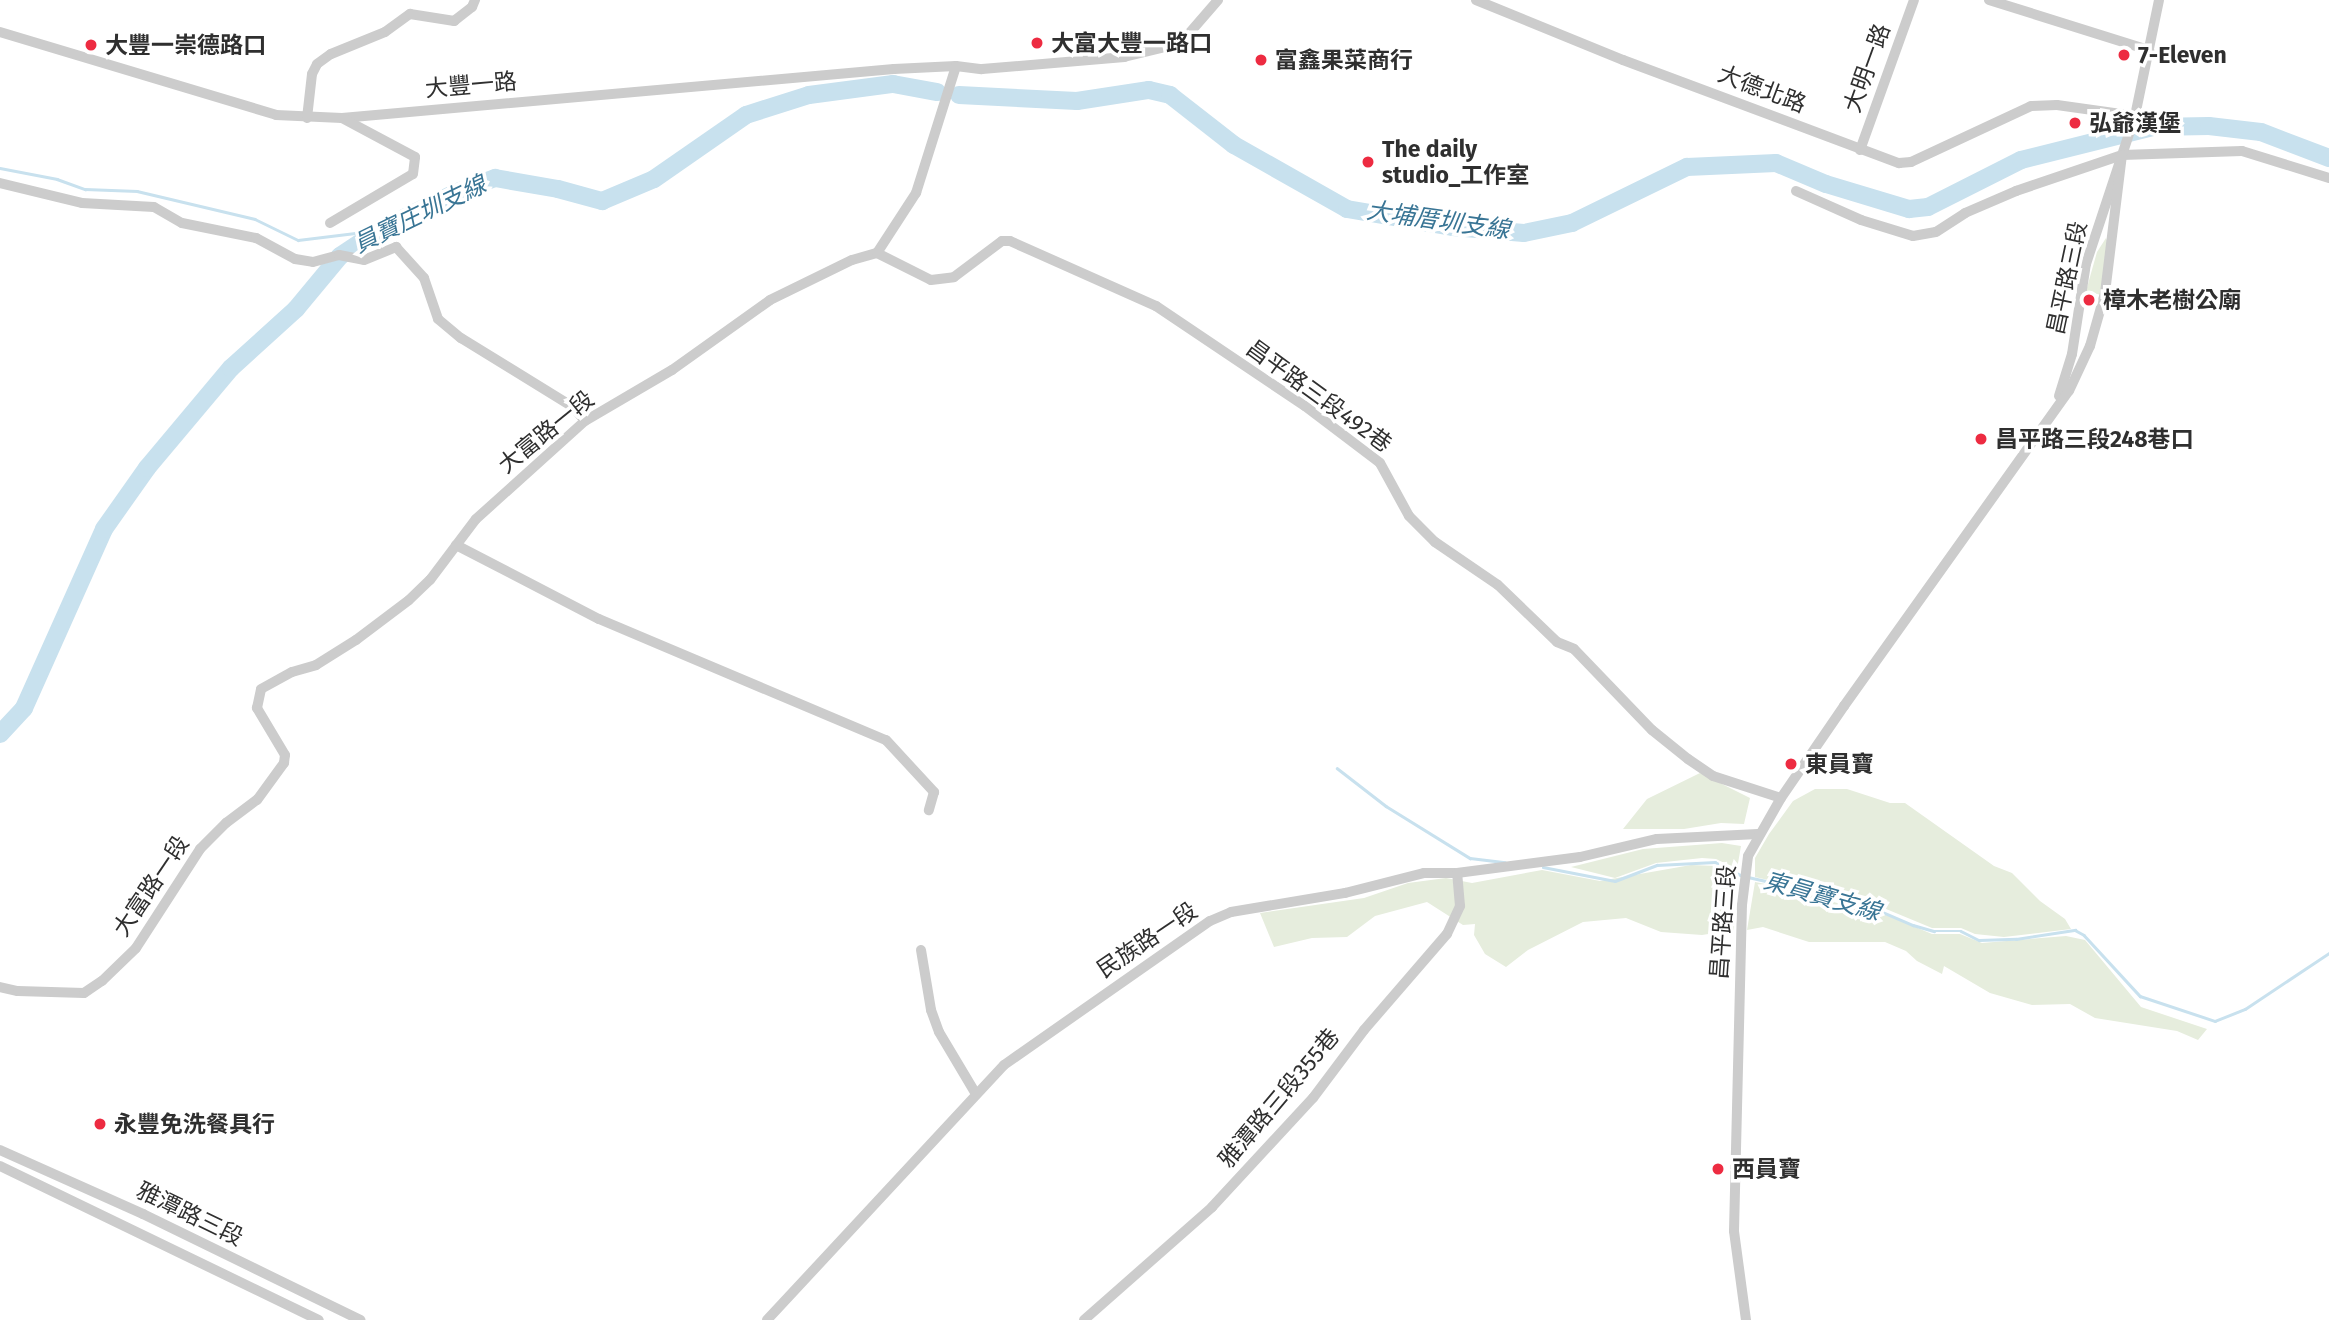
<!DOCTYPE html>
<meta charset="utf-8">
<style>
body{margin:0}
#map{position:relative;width:2329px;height:1320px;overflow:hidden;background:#fff;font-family:"Fira Sans","Noto Sans TC",sans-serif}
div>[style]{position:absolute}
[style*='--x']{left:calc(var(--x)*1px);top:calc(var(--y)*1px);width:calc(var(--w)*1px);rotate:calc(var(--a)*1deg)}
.green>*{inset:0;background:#e6eddd}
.stream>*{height:2.5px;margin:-1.25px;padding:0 1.25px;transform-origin:1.25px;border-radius:1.25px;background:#c8e1ee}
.river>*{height:18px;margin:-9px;padding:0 9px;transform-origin:9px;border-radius:9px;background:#c8e1ee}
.minor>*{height:10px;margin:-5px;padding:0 5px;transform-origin:5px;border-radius:5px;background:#ccc}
.dots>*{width:19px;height:19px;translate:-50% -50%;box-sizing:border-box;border:4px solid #fff;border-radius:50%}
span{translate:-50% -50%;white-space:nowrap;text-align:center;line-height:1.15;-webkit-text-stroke:7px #fff;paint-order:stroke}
.poi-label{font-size:23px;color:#2f2f2f;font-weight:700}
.left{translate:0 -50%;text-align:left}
.street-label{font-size:23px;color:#2f2f2f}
.water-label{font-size:24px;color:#397595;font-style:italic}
</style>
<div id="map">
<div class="green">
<div style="clip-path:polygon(2106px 238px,2108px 243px,2101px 295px,2086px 291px,2097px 252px)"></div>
<div style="clip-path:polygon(1700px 773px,1750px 798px,1744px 824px,1721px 823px,1684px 829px,1623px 829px,1647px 799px)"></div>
<div style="clip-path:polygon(1815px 789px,1847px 789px,1890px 803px,1905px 803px,1994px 866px,2012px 873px,2040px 901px,2065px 919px,2071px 929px,2004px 937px,1975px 934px,1961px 928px,1932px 928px,1874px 904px,1755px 877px,1755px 858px,1769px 834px,1793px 801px)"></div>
<div style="clip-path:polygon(1722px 843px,1741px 846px,1737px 869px,1716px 859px,1702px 858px,1656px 863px,1615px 878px,1571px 867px,1643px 849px)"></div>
<div style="clip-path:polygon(1691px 865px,1717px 866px,1735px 874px,1734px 930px,1702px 935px,1661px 932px,1626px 918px,1583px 922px,1528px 950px,1506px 967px,1485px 954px,1474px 935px,1475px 924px,1463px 925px,1427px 902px,1375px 916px,1347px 937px,1312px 938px,1274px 947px,1260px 913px,1364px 898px,1408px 883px,1446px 878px,1472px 883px,1542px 870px,1600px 881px)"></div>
<div style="clip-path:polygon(1755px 882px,1817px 894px,1889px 916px,1932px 934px,1960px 934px,1982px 943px,2066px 936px,2085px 940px,2141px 1007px,2207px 1029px,2198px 1040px,2177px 1031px,2095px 1018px,2070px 1004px,2032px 1005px,1990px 993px,1944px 966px,1942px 974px,1917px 961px,1906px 951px,1885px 942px,1809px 942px,1763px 927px,1747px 930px)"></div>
</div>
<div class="stream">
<div style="--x:0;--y:168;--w:58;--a:10.9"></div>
<div style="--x:57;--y:179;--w:30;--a:20"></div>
<div style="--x:85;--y:189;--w:52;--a:2.2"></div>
<div style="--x:137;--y:191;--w:121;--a:13.3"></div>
<div style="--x:255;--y:219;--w:48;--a:26"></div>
<div style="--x:298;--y:240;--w:82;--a:-7"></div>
<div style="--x:1337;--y:768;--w:62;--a:37.8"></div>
<div style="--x:1386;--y:806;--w:99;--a:31.8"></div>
<div style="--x:1470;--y:858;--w:35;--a:7"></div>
<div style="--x:1543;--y:867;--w:73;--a:11"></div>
<div style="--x:1615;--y:881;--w:45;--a:-20.9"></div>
<div style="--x:1657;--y:865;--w:58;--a:-3"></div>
<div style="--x:1715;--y:862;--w:29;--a:27"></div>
<div style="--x:1748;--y:877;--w:114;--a:12.7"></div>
<div style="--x:1859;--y:902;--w:59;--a:23.1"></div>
<div style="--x:1913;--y:925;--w:22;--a:16"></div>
<div style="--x:1934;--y:931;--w:27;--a:0"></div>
<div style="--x:1961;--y:931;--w:20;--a:27"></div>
<div style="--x:1979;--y:940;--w:37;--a:-2"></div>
<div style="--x:2016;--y:939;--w:60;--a:-8.7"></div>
<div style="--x:2075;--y:930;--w:10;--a:29"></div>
<div style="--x:2084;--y:935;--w:83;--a:47.4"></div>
<div style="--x:2140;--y:996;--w:79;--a:18.4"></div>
<div style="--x:2215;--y:1021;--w:32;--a:-22"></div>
<div style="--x:2245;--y:1009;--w:101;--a:-33.7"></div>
</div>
<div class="river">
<div style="--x:959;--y:95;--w:118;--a:2.9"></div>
<div style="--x:1077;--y:101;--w:73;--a:-8.7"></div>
<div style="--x:1149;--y:90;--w:22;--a:13"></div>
<div style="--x:1170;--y:95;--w:81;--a:38"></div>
<div style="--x:1234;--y:145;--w:130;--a:29.5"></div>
<div style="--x:1347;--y:209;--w:108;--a:9.6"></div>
<div style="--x:1453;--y:227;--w:71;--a:4.8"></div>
<div style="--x:1524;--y:233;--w:49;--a:-11.8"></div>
<div style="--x:1572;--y:223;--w:128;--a:-26"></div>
<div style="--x:1687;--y:167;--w:89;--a:-2.6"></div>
<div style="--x:1776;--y:163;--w:54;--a:22.8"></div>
<div style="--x:1826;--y:184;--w:87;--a:16.8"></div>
<div style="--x:1909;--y:209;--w:19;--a:-6"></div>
<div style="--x:1928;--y:207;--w:104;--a:-26.8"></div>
<div style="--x:2021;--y:160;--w:136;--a:-14"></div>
<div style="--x:2153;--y:127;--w:56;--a:-1"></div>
<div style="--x:2209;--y:126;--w:52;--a:6.6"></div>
<div style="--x:2261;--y:132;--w:73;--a:20.9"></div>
<div style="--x:0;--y:734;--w:35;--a:-47"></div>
<div style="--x:24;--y:708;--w:196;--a:-65.9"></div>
<div style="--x:104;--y:529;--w:75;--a:-54.8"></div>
<div style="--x:147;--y:468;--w:131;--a:-50"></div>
<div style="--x:231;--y:368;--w:88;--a:-42.2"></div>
<div style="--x:296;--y:309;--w:69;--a:-50.3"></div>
<div style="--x:340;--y:256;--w:47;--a:-33.7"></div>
<div style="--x:379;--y:230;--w:85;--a:-26"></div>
<div style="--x:455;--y:193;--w:43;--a:-20.6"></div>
<div style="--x:495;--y:178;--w:64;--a:9.9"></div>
<div style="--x:558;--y:189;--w:46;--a:15.3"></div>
<div style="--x:602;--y:201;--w:56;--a:-22.9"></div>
<div style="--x:654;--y:179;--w:112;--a:-34.8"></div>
<div style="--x:746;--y:115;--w:66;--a:-17.6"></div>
<div style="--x:809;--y:95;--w:85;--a:-7.5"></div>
<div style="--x:893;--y:84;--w:45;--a:10.3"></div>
</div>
<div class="minor">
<div style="--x:1476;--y:0;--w:159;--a:22.2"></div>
<div style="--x:1623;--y:60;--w:295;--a:20.5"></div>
<div style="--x:1899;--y:163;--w:12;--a:-5"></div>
<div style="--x:1911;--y:162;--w:132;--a:-25"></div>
<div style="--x:2031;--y:106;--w:26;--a:-2"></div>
<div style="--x:2057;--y:105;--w:79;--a:8"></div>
<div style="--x:1989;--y:0;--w:168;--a:17.4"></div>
<div style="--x:0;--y:32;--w:288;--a:16.7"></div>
<div style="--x:276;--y:115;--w:66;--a:2.6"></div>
<div style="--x:342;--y:118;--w:554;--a:-5.07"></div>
<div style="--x:894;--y:69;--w:62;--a:-2.8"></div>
<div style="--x:956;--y:66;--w:26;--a:7"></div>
<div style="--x:982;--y:69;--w:143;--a:-4.8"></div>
<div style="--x:1124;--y:57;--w:46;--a:-13.7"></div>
<div style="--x:1169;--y:46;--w:19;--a:-28"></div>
<div style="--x:1186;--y:37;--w:49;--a:-49.1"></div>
<div style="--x:307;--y:118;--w:44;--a:-83.5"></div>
<div style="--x:312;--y:74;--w:11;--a:-63"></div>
<div style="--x:317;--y:64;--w:17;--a:-36"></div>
<div style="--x:331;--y:54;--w:58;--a:-22.2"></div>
<div style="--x:385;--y:32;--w:31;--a:-36"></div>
<div style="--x:410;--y:14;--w:45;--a:9"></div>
<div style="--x:454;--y:21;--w:23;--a:-38"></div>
<div style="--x:472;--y:7;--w:8;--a:-67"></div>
<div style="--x:1860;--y:150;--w:159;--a:-70.2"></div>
<div style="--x:0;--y:183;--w:84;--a:13.7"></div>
<div style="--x:82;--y:203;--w:72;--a:3.2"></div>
<div style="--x:154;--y:207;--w:32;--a:30"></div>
<div style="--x:182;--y:223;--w:76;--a:11.5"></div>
<div style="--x:256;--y:238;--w:44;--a:28.3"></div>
<div style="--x:295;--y:259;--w:18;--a:9"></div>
<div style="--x:313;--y:262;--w:27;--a:-15"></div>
<div style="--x:339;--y:255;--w:25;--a:11"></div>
<div style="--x:364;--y:260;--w:35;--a:-22"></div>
<div style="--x:396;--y:247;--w:42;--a:47.9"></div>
<div style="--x:424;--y:278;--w:43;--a:71.1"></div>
<div style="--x:438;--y:319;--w:30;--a:40"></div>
<div style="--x:461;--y:338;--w:132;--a:31.6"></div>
<div style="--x:573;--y:407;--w:18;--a:49"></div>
<div style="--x:1796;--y:191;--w:71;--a:24"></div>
<div style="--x:1861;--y:220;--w:54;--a:17.1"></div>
<div style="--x:1913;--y:236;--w:23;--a:-10"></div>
<div style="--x:1936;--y:232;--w:35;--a:-33"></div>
<div style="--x:1965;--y:213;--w:56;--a:-23.3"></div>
<div style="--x:2016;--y:191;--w:112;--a:-18.8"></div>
<div style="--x:2122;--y:155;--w:120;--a:-1.9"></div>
<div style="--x:2242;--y:151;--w:91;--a:17.2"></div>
<div style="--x:330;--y:223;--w:96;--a:-30.6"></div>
<div style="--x:413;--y:174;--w:17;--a:-83"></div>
<div style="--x:415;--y:157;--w:83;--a:-151.9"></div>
<div style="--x:877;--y:253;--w:60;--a:26.6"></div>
<div style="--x:931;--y:280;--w:23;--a:-7"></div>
<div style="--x:954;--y:277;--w:60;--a:-36.9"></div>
<div style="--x:1002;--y:241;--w:8;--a:0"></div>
<div style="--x:1010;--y:241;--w:160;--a:24"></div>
<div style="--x:1156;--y:306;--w:179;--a:33.9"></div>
<div style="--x:1305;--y:406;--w:94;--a:37.2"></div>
<div style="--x:1380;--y:463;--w:60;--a:61.3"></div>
<div style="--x:1409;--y:516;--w:37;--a:45"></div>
<div style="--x:1435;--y:542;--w:76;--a:34.3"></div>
<div style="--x:1498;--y:585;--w:82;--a:44"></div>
<div style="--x:1557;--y:642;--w:18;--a:22"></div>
<div style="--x:1574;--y:649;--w:112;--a:46.1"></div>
<div style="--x:1652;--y:730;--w:46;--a:38.9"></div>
<div style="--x:1688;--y:759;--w:30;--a:34"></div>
<div style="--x:1713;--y:776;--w:71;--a:17.9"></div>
<div style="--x:2059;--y:396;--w:44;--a:-72.8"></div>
<div style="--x:2072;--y:354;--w:91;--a:-81.2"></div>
<div style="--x:2086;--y:264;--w:156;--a:-71.7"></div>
<div style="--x:2135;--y:116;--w:118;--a:-78.3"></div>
<div style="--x:456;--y:545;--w:161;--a:27.4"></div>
<div style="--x:599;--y:619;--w:311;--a:22.9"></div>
<div style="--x:886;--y:740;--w:71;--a:47.3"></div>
<div style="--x:934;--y:792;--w:19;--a:106"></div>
<div style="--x:921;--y:950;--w:61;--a:80.5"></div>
<div style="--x:931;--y:1010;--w:23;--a:70"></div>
<div style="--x:939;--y:1032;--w:72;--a:59.2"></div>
<div style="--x:0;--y:987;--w:18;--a:13"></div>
<div style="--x:18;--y:991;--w:66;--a:1.7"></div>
<div style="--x:84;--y:993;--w:22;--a:-34"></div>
<div style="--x:102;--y:981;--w:47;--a:-44.1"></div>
<div style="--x:136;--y:948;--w:118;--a:-57.1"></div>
<div style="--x:200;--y:849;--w:37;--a:-45"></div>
<div style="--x:226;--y:823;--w:39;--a:-37"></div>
<div style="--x:257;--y:800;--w:46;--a:-53.9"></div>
<div style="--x:284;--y:763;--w:8;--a:-83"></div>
<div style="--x:285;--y:755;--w:55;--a:-120.8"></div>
<div style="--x:257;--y:708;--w:19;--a:-78"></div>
<div style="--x:261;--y:689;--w:35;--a:-29"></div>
<div style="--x:292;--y:672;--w:25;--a:-16"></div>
<div style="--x:316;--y:665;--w:47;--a:-32"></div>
<div style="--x:356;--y:640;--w:66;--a:-37"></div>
<div style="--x:409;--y:600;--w:29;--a:-44"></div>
<div style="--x:430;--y:580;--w:76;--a:-53"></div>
<div style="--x:476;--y:519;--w:147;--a:-42"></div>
<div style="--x:585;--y:421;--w:101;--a:-30.4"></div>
<div style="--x:672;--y:370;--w:120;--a:-35.5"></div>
<div style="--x:770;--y:300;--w:91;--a:-26"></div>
<div style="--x:852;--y:260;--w:26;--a:-16"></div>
<div style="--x:877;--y:253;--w:72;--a:-57"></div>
<div style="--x:916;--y:193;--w:133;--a:-72.5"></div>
<div style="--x:0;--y:1150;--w:157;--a:24.1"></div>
<div style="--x:143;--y:1214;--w:242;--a:26"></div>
<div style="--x:0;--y:1166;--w:354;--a:25.8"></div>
<div style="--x:767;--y:1320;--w:348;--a:-47.1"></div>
<div style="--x:1004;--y:1065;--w:251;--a:-35"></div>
<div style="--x:1210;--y:921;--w:23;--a:-23"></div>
<div style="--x:1231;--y:912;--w:116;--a:-9.5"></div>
<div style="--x:1345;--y:893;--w:81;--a:-14.2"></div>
<div style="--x:1424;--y:873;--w:33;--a:0"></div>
<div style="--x:1457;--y:873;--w:124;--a:-7.4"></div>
<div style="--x:1580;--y:857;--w:79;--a:-13.2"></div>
<div style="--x:1657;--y:839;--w:101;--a:-2.8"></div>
<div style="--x:1084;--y:1320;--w:171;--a:-41.4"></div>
<div style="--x:1212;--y:1207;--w:149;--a:-47.2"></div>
<div style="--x:1313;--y:1098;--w:85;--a:-53.1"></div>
<div style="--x:1364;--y:1030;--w:127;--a:-49.2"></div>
<div style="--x:1447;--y:934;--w:31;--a:-65"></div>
<div style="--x:1460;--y:906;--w:33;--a:-95"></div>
<div style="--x:1746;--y:1320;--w:90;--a:-97.7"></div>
<div style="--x:1734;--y:1231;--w:326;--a:-88.6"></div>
<div style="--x:1742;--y:905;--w:49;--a:-83"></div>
<div style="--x:1748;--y:856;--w:67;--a:-60.4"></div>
<div style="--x:1781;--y:798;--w:112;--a:-55.6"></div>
<div style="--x:1844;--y:706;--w:387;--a:-54.5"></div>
<div style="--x:2069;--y:391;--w:50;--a:-65"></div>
<div style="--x:2090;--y:346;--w:55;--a:-74.2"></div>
<div style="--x:2105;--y:293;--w:139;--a:-83"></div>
</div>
<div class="dots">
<div style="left:1037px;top:43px;background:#ed2b41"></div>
<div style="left:91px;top:45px;background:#ed2b41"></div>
<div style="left:2124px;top:55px;background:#ed2b41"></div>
<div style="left:1261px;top:60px;background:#ed2b41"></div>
<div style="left:2075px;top:123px;background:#ed2b41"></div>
<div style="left:1368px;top:162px;background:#ed2b41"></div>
<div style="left:2089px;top:300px;background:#ed2b41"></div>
<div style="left:1981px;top:439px;background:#ed2b41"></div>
<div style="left:1791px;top:764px;background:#ed2b41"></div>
<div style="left:100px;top:1124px;background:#ed2b41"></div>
<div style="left:1718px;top:1169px;background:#ed2b41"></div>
</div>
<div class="poi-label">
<span class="left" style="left:1051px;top:43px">大富大豐一路口</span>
<span class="left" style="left:105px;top:45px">大豐一崇德路口</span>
<span class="left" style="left:2138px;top:55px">7-Eleven</span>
<span class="left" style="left:1275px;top:60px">富鑫果菜商行</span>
<span class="left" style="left:2089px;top:123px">弘爺漢堡</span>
<span class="left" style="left:1382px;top:162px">The daily<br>studio_工作室</span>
<span class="left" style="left:2103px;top:300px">樟木老樹公廟</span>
<span class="left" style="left:1995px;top:439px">昌平路三段248巷口</span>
<span class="left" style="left:1805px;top:764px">東員寶</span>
<span class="left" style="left:114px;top:1124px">永豐免洗餐具行</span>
<span class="left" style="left:1732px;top:1169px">西員寶</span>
</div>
<div class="street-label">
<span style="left:1867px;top:68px;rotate:-70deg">大明一路</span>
<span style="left:471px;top:85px;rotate:-5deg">大豐一路</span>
<span style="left:1762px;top:89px;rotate:21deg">大德北路</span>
<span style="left:2067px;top:278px;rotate:-78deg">昌平路三段</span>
<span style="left:1319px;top:396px;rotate:36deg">昌平路三段492巷</span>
<span style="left:546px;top:432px;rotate:-39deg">大富路一段</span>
<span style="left:151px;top:886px;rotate:-56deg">大富路一段</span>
<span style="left:1723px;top:922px;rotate:-86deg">昌平路三段</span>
<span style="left:1147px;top:940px;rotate:-34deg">民族路一段</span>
<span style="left:1279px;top:1098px;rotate:-50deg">雅潭路三段355巷</span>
<span style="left:190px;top:1214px;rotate:26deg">雅潭路三段</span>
</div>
<div class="water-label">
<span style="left:420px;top:215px;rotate:-26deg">員寶庄圳支線</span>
<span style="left:1438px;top:221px;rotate:8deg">大埔厝圳支線</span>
<span style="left:1822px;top:897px;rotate:16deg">東員寶支線</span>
</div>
</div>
